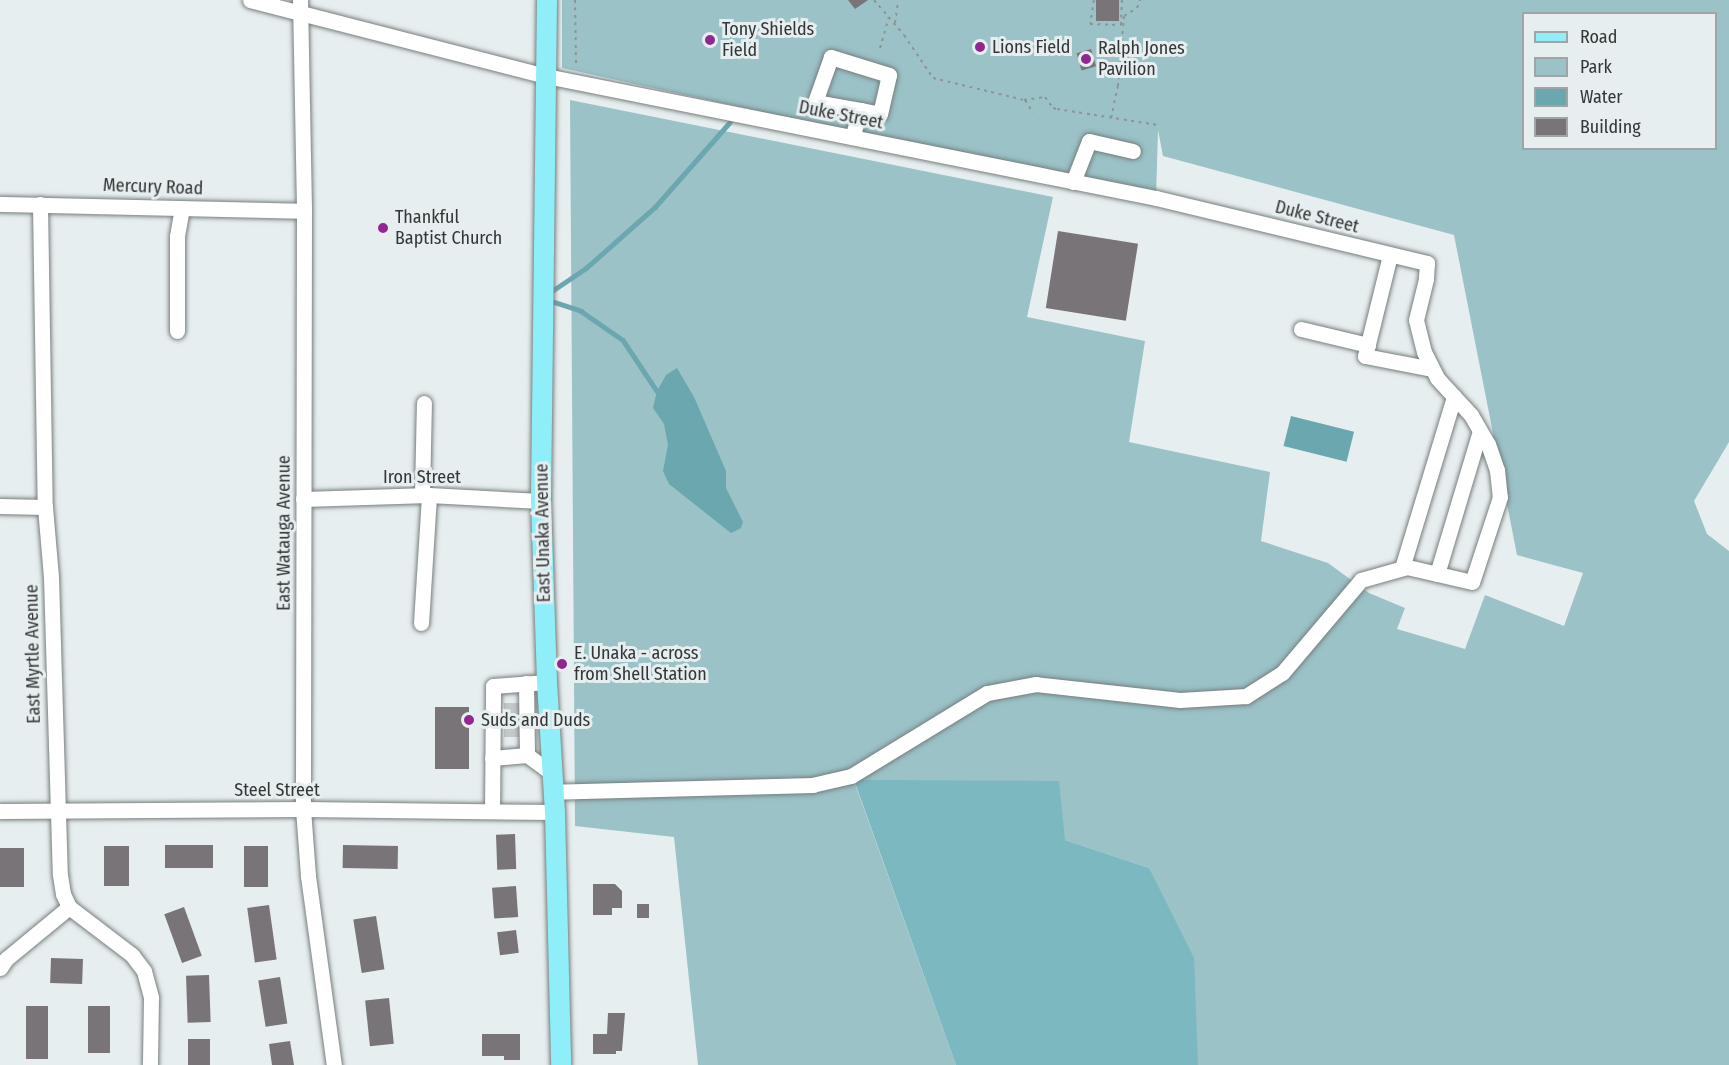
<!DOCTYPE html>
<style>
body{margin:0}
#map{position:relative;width:1729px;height:1065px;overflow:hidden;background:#e7eeef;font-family:"Fira Sans Condensed",sans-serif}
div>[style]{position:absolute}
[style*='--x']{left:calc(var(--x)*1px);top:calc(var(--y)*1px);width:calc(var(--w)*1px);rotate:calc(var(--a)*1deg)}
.green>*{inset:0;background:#9ac2c7}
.forest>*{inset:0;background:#7bb8c0}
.water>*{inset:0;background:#6aa7af;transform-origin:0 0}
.stream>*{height:4.5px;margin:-2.25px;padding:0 2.25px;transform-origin:2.25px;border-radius:2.25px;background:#6aa7af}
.building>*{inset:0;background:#787478;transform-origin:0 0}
.minor-tunnel>*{height:15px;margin-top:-7.5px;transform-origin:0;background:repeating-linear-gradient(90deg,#c3c9ca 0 15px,transparent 0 23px)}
.path>*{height:2px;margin-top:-1px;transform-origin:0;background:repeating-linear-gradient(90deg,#8e9494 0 3px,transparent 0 7.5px)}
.roads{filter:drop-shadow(0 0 2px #777e7e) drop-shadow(0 0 2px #777e7e)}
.minor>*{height:15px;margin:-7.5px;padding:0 7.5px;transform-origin:7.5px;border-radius:7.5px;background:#fff}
.major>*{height:20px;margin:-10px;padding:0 10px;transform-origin:10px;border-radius:10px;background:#8feef8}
.dots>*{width:16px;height:16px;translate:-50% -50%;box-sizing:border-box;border:3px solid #e7eeef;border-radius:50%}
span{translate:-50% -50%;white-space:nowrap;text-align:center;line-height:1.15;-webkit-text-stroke:6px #e7eeef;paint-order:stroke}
.poi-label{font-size:18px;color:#333636}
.left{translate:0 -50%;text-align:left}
.street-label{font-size:18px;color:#333636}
.legend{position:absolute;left:1522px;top:12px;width:195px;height:138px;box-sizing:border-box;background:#e7eeef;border:2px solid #9fa4a5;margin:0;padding:8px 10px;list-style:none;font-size:18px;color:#333636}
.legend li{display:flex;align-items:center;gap:12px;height:30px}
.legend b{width:30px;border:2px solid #9fa4a5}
</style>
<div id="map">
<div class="green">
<div style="clip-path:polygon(evenodd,562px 0,1729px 0,1729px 442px,1694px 501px,1707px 534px,1729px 551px,1729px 1065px,1198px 1065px,1149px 868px,1065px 840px,854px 781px,956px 1065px,698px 1065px,674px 837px,575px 826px,570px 100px,1053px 197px,1027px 317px,1145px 341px,1129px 442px,1270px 472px,1261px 541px,1328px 563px,1369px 593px,1405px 608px,1397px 629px,1465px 649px,1485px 595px,1564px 626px,1583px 573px,1517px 555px,1454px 235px,1163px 156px,1158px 130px,1156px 198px,562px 68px,562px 0,1524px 14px,1716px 14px,1716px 148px,1524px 148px,1524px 14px)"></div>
</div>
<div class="forest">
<div style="clip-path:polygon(854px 780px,1059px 781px,1065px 840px,1149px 868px,1194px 958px,1198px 1065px,956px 1065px)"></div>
</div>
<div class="water">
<div style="clip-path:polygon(677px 368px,694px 397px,726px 471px,726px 488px,743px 522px,741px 528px,731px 533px,669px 484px,663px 471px,668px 445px,664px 424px,653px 408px,657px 391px,666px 375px)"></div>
<div style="left:1291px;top:416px;width:65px;height:31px;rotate:14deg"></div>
</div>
<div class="stream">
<div style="--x:549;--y:293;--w:45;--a:-34"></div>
<div style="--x:586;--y:268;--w:92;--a:-41.5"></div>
<div style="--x:655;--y:207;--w:113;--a:-48.6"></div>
<div style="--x:548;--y:300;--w:35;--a:18"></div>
<div style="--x:581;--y:311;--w:51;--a:34.6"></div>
<div style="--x:623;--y:340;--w:61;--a:56.3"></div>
</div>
<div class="building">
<div style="clip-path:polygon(848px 0,868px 0,855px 9px)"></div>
<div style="left:1096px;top:0;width:23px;height:21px"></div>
<div style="left:1091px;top:49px;width:18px;height:15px;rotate:74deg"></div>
<div style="left:1058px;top:231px;width:81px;height:78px;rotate:9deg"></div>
<div style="left:469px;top:707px;width:62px;height:34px;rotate:90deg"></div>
<div style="left:515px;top:834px;width:35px;height:19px;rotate:88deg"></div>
<div style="left:165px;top:845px;width:48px;height:23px"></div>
<div style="left:343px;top:845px;width:55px;height:23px;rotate:1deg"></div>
<div style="left:104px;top:846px;width:25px;height:40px"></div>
<div style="left:244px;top:846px;width:24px;height:41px"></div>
<div style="left:0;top:848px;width:24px;height:39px"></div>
<div style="clip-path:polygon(593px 884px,615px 884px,622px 891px,622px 908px,612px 908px,612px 915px,593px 915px)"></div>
<div style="left:516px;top:886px;width:31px;height:24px;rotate:86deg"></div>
<div style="left:637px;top:904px;width:12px;height:14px"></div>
<div style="left:269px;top:905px;width:55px;height:22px;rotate:82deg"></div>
<div style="left:184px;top:907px;width:52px;height:21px;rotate:70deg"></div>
<div style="left:376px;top:916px;width:54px;height:23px;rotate:81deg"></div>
<div style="left:516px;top:930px;width:23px;height:19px;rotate:83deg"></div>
<div style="left:51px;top:958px;width:32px;height:25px;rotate:2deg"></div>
<div style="left:209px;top:975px;width:47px;height:23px;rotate:88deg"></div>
<div style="left:280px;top:977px;width:47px;height:22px;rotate:81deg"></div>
<div style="left:389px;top:998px;width:46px;height:24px;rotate:84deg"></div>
<div style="left:26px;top:1006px;width:22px;height:53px"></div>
<div style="left:88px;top:1006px;width:22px;height:47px"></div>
<div style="clip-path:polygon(608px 1013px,625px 1013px,622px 1051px,616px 1051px,616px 1054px,593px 1054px,593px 1034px,607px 1034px)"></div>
<div style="clip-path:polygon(482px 1034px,520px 1034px,520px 1060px,504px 1060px,504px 1056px,482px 1056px)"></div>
<div style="left:188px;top:1039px;width:22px;height:26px"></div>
<div style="clip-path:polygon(290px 1041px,294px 1065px,272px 1065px,269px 1044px)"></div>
</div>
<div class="minor-tunnel">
<div style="--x:504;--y:710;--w:16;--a:0"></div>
<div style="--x:504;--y:729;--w:16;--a:0"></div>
</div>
<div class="path">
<div style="--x:575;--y:0;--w:66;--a:89.1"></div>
<div style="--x:874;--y:0;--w:46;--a:49.4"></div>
<div style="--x:904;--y:35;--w:52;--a:56"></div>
<div style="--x:933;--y:78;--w:94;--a:13.6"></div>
<div style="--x:1024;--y:100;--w:21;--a:-8"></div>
<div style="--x:1045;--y:97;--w:14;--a:54"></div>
<div style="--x:1053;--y:108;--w:4;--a:14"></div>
<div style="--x:1057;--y:109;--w:102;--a:9"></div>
<div style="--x:1094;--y:0;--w:24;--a:99"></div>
<div style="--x:1090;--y:24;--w:31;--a:2"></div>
<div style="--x:1121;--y:25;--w:25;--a:-88"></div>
<div style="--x:895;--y:23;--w:22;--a:-82"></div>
<div style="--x:880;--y:48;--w:32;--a:-74"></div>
<div style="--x:1025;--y:100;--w:15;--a:58"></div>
<div style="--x:1111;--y:118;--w:33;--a:-78"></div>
<div style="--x:1118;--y:86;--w:70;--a:-85.1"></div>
<div style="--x:1124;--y:16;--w:15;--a:-32"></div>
<div style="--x:1137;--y:8;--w:9;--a:-69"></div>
</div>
<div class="roads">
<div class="minor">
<div style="--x:250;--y:0;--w:306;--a:14.4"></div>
<div style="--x:546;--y:76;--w:622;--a:11.31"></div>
<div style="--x:1156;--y:198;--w:279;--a:13.5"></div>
<div style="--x:1427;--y:263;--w:16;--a:94"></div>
<div style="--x:1426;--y:279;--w:42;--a:103.7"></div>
<div style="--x:1416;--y:320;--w:33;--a:76"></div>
<div style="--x:1424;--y:352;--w:29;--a:63"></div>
<div style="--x:1437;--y:378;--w:50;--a:47.4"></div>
<div style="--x:1471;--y:415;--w:34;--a:60"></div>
<div style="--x:1488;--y:444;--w:28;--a:71"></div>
<div style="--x:1497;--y:470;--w:27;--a:84"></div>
<div style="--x:1500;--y:497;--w:89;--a:108.2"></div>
<div style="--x:1472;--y:582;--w:67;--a:-167"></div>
<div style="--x:1407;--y:567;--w:48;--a:164.2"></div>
<div style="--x:1361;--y:580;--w:122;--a:130.3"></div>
<div style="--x:1282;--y:673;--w:43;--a:147.4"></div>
<div style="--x:1246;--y:696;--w:66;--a:176.5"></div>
<div style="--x:1180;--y:700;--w:145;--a:-173.7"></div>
<div style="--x:1036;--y:684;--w:50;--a:169.6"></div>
<div style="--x:987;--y:693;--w:159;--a:148.6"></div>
<div style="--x:851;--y:776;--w:39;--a:167"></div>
<div style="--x:813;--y:785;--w:259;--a:178.5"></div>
<div style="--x:300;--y:0;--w:211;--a:88.9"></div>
<div style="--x:304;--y:211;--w:598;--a:90.1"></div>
<div style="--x:303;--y:809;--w:67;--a:85.7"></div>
<div style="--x:308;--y:876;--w:191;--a:82.2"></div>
<div style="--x:852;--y:137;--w:28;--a:-72"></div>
<div style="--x:861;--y:110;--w:19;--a:12"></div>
<div style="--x:880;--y:114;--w:40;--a:-77"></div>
<div style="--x:889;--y:75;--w:61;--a:-162.8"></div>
<div style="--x:831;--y:57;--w:48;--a:109.6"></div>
<div style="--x:815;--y:102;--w:47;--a:9.9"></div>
<div style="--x:1073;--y:182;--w:44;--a:-68.7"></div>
<div style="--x:1089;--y:141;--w:45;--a:12.8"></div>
<div style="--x:0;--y:204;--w:304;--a:1.3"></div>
<div style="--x:40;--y:204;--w:303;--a:89.1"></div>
<div style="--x:45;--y:507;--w:70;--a:85.1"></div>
<div style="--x:51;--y:577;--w:298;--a:88.3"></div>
<div style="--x:60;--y:875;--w:19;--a:81"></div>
<div style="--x:63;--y:894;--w:14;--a:65"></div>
<div style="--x:69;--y:907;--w:79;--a:37.3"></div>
<div style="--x:132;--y:955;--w:20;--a:53"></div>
<div style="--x:144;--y:971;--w:28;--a:75"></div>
<div style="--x:151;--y:998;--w:67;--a:90.9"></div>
<div style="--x:1390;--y:255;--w:104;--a:103.9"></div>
<div style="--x:1365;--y:356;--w:68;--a:11"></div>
<div style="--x:1301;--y:329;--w:69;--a:13.4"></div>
<div style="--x:177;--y:331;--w:95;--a:-90"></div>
<div style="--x:177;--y:236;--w:28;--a:-80"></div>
<div style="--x:422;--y:495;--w:92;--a:-88.8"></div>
<div style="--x:303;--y:499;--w:126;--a:-1.8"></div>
<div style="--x:429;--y:495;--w:112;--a:3.1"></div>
<div style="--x:0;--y:506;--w:45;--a:1.3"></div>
<div style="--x:1402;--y:568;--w:179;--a:-73.1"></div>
<div style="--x:1437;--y:574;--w:149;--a:-73.3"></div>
<div style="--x:421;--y:623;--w:128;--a:-86.4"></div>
<div style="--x:527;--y:755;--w:32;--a:36"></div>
<div style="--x:492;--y:758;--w:35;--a:-5"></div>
<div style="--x:527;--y:755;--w:72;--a:-90.8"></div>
<div style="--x:0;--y:811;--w:303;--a:-0.4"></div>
<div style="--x:303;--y:809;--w:252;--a:0.7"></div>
<div style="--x:492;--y:811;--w:125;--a:-89.5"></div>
<div style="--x:493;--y:686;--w:54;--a:-4.2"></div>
<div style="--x:0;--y:968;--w:11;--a:-56"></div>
<div style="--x:6;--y:959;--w:82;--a:-39.5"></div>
</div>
<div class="major">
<div style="--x:547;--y:0;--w:501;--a:90.69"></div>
<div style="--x:541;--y:501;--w:181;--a:88.1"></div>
<div style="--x:547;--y:682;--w:130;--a:86.5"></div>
<div style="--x:555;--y:812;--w:253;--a:88.6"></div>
</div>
</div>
<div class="dots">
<div style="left:710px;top:40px;background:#90298f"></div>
<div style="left:980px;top:47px;background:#90298f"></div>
<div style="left:1086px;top:59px;background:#90298f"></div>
<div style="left:383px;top:228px;background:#90298f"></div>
<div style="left:562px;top:664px;background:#90298f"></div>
<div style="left:469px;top:720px;background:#90298f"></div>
</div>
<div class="poi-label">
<span class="left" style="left:722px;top:40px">Tony Shields<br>Field</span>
<span class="left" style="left:992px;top:47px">Lions Field</span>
<span class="left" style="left:1098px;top:59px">Ralph Jones<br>Pavilion</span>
<span class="left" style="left:395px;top:228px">Thankful<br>Baptist Church</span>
<span class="left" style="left:574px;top:664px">E. Unaka - across<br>from Shell Station</span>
<span class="left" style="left:481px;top:720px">Suds and Duds</span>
</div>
<div class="street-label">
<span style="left:841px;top:115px;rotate:11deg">Duke Street</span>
<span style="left:153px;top:187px;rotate:2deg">Mercury Road</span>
<span style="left:1317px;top:217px;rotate:14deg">Duke Street</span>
<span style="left:422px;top:477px">Iron Street</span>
<span style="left:284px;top:533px;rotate:-90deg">East Watauga Avenue</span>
<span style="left:543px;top:533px;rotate:-91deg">East Unaka Avenue</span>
<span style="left:33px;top:654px;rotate:-91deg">East Myrtle Avenue</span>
<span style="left:277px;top:790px">Steel Street</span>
</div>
<ul class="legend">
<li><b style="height:8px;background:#8feef8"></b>Road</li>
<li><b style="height:16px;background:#9ac2c7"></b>Park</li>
<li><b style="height:16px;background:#6aa7af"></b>Water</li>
<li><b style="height:16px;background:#787478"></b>Building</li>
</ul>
</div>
